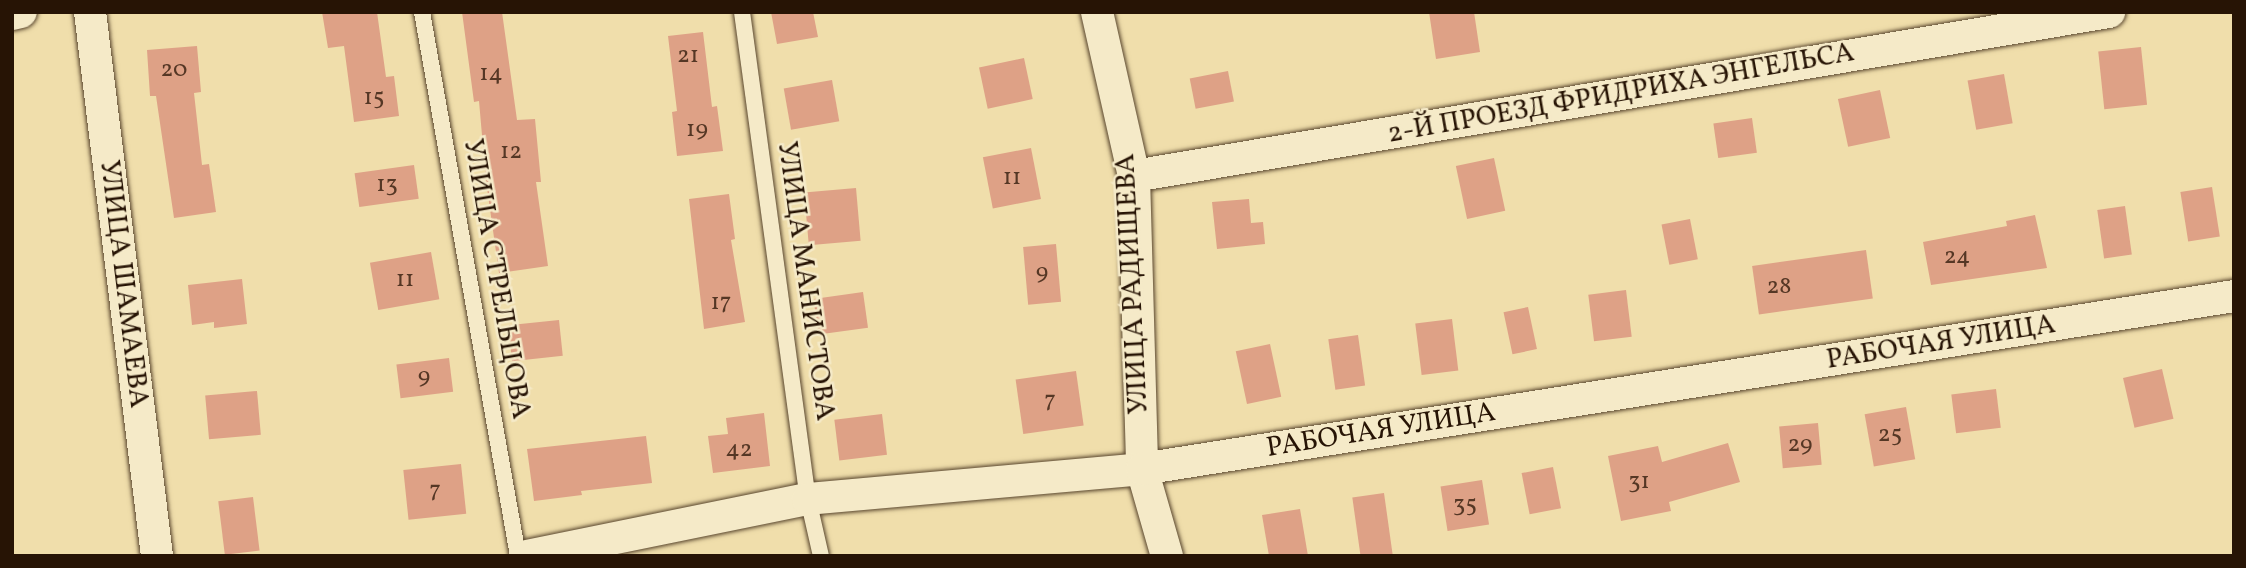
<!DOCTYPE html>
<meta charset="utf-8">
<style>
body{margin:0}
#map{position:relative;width:2246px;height:568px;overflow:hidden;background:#f0deab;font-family:Vollkorn,serif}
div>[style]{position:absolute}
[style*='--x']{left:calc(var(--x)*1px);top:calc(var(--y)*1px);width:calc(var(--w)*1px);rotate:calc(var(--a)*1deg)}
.building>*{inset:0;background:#dea186;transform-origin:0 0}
.roads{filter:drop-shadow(0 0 2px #59462e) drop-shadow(0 0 2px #59462e)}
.lane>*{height:16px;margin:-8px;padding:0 8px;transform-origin:8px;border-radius:8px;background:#f5eac8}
.street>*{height:32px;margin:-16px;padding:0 16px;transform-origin:16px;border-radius:16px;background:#f5eac8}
span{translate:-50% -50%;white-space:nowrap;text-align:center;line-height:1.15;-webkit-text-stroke:5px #f5eac8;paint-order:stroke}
.number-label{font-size:24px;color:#553725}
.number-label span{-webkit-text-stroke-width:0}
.street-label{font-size:28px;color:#271405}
.frame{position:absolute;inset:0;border:14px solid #271405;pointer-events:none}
</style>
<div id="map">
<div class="building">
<div style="clip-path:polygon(322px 12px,377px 12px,386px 77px,394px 76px,399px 116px,354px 122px,344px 46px,328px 48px)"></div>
<div style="clip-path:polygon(462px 12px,502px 12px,517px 120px,535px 119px,541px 182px,536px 182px,548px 266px,499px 273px,486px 181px,479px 101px,474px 102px)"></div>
<div style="clip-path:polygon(771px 12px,813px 12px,818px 37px,777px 44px)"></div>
<div style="clip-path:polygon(1429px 12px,1474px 12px,1480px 52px,1436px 59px)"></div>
<div style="clip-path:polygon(703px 32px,712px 107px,717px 106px,723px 151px,677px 156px,672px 112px,677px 111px,668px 36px)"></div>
<div style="clip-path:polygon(197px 46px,201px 92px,194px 93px,202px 165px,209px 164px,216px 212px,174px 218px,156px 96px,150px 96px,147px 50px)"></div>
<div style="left:2141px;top:47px;width:58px;height:43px;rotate:84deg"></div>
<div style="left:1024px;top:58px;width:42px;height:46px;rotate:78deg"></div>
<div style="left:1228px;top:71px;width:31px;height:39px;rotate:79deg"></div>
<div style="left:2004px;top:74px;width:50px;height:37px;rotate:80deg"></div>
<div style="left:832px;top:80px;width:42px;height:49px;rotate:80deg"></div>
<div style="left:1880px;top:90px;width:49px;height:43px;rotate:78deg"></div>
<div style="left:1752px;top:118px;width:35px;height:39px;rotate:82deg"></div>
<div style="left:1031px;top:148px;width:52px;height:49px;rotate:79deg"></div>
<div style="left:1494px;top:158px;width:54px;height:39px;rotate:78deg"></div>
<div style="left:414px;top:165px;width:34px;height:60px;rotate:82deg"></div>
<div style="left:2212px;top:187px;width:50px;height:32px;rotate:81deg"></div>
<div style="left:856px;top:188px;width:53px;height:52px;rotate:85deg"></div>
<div style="clip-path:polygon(729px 194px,735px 239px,731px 240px,745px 322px,704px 329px,689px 199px)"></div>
<div style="clip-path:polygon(1249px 199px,1251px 223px,1263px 222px,1265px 244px,1217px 249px,1212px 202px)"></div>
<div style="left:2125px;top:206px;width:49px;height:28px;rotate:82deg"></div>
<div style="clip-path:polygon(2035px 215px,2047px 268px,1931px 285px,1923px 242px,2007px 226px,2006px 221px)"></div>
<div style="left:1690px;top:219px;width:41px;height:29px;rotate:79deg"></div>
<div style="left:1056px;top:244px;width:58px;height:33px;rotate:85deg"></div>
<div style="left:1866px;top:250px;width:49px;height:115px;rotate:82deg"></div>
<div style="left:431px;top:252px;width:48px;height:62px;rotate:80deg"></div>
<div style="clip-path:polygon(242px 279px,247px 324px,214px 328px,214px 322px,192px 325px,188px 285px)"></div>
<div style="left:1626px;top:290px;width:47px;height:38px;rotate:83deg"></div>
<div style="left:863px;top:292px;width:36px;height:50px;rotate:82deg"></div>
<div style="left:1528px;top:307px;width:43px;height:25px;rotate:78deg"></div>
<div style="left:1452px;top:319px;width:52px;height:37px;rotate:83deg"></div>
<div style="left:559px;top:320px;width:36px;height:51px;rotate:84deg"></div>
<div style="left:1358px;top:335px;width:51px;height:30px;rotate:82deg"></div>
<div style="left:1270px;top:344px;width:54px;height:35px;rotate:78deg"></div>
<div style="left:449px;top:358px;width:34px;height:53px;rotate:83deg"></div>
<div style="left:2162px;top:369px;width:51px;height:40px;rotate:77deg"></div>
<div style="left:1076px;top:371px;width:55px;height:61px;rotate:82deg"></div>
<div style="left:1996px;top:389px;width:39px;height:45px;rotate:83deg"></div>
<div style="left:257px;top:391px;width:44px;height:52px;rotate:85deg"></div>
<div style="left:1906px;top:407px;width:53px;height:42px;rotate:80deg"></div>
<div style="clip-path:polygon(764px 413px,770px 466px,713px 473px,708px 436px,728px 434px,726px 418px)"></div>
<div style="left:882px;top:414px;width:41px;height:48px;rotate:83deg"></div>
<div style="left:1818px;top:423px;width:42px;height:39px;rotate:85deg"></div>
<div style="clip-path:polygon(646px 436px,652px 483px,581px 491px,582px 495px,534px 501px,527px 449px)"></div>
<div style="clip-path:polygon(1728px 443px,1740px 482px,1669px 502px,1671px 511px,1621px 521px,1608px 456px,1658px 446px,1662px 462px)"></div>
<div style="left:461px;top:464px;width:50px;height:58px;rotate:84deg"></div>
<div style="left:1553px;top:467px;width:42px;height:32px;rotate:79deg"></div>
<div style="left:1482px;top:480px;width:45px;height:42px;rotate:81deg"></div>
<div style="left:1384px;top:493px;width:62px;height:32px;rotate:82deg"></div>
<div style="left:253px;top:497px;width:54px;height:35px;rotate:83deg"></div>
<div style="clip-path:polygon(1300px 509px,1308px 556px,1269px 556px,1262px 515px)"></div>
</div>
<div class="roads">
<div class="lane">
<div style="--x:422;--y:12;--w:552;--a:79.99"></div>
<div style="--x:742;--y:12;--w:491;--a:82.3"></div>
<div style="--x:808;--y:499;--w:58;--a:77.2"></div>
</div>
<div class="street">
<div style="--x:90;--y:12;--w:548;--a:82.98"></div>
<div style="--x:1097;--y:12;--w:168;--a:77.3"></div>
<div style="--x:1134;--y:176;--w:293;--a:88.4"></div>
<div style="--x:1142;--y:469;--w:91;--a:74"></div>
<div style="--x:12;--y:14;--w:9;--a:-13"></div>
<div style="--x:1134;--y:176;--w:989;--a:-9.55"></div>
<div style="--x:527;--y:556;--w:287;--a:-11.5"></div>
<div style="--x:808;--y:499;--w:335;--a:-5.1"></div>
<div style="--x:1142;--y:469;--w:1106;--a:-9"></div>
</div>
</div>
<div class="number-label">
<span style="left:688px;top:57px">21</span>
<span style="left:174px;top:71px">20</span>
<span style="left:491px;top:75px">14</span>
<span style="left:374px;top:99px">15</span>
<span style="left:697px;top:131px">19</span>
<span style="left:511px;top:153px">12</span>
<span style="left:1012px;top:179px">11</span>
<span style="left:387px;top:186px">13</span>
<span style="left:1957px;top:258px">24</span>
<span style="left:1042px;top:274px">9</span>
<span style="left:405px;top:281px">11</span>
<span style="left:1779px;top:288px">28</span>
<span style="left:721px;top:304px">17</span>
<span style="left:424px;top:378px">9</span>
<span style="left:1050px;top:402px">7</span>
<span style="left:1890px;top:436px">25</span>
<span style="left:1800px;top:446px">29</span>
<span style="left:739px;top:451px">42</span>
<span style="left:1639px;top:483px">31</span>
<span style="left:435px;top:492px">7</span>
<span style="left:1465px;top:506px">35</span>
</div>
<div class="street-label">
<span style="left:1621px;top:94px;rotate:-10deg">2-Й ПРОЕЗД ФРИДРИХА ЭНГЕЛЬСА</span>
<span style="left:496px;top:279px;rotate:80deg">УЛИЦА СТРЕЛЬЦОВА</span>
<span style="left:805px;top:281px;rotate:82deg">УЛИЦА МАНИСТОВА</span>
<span style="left:123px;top:284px;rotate:83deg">УЛИЦА ШАМАЕВА</span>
<span style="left:1133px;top:284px;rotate:-93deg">УЛИЦА РАДИЩЕВА</span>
<span style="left:1941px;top:343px;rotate:-9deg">РАБОЧАЯ УЛИЦА</span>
<span style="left:1381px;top:431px;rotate:-9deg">РАБОЧАЯ УЛИЦА</span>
</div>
<div class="frame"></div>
</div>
